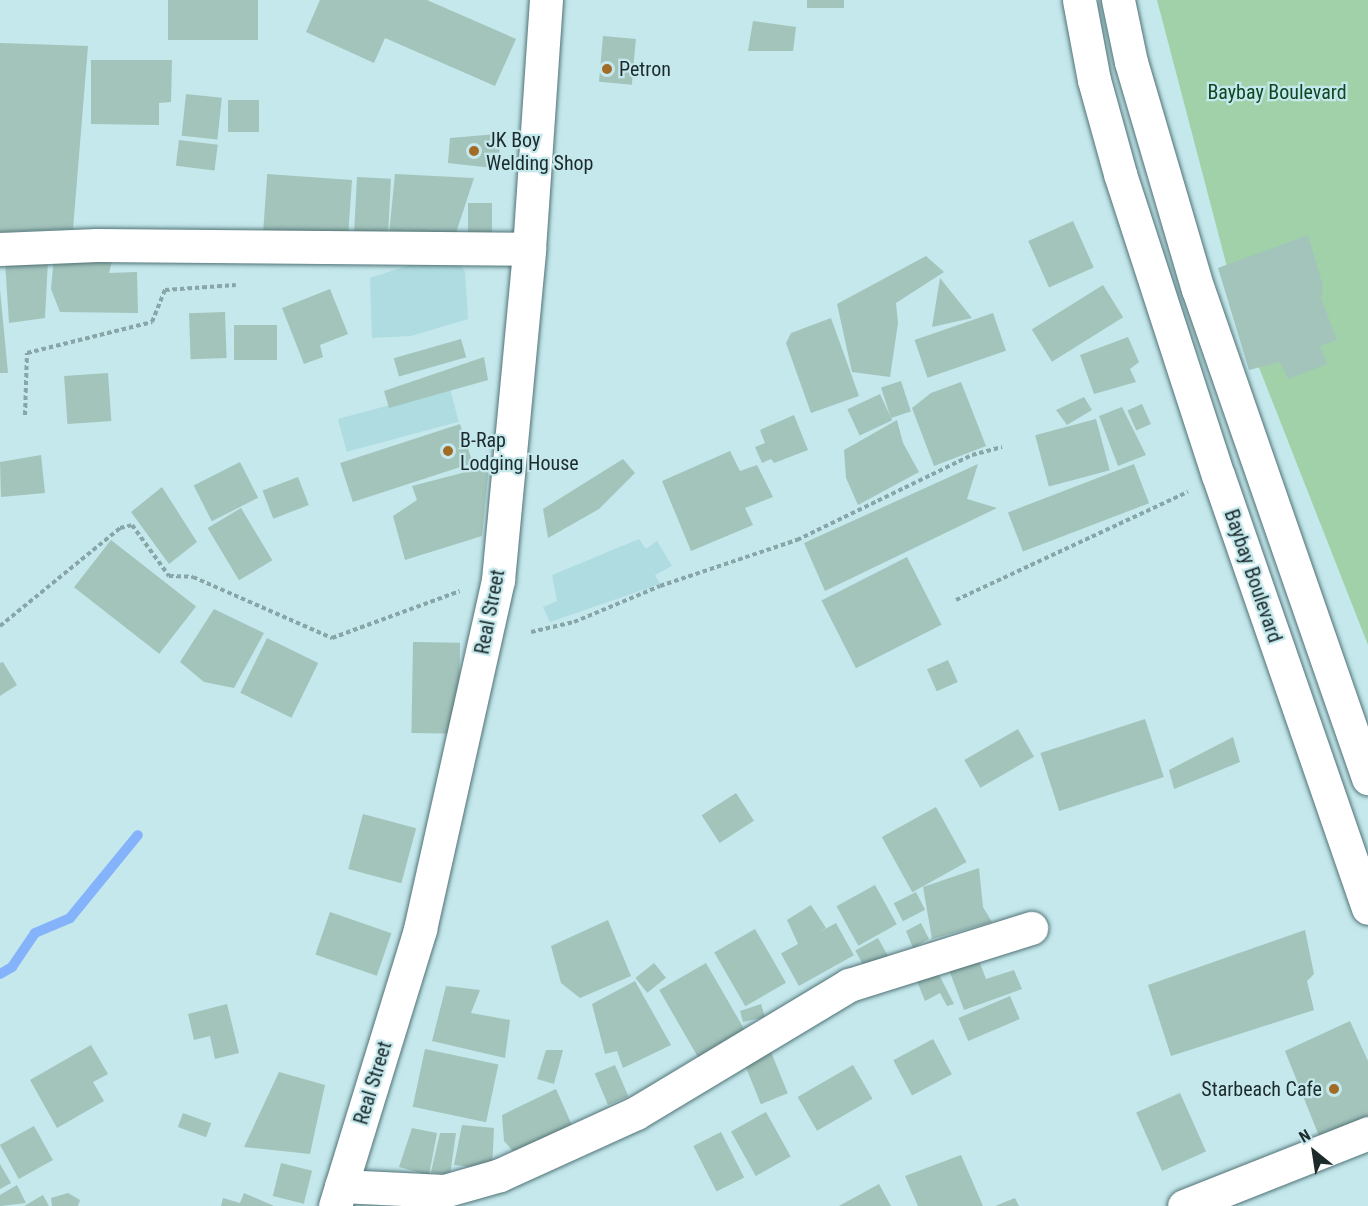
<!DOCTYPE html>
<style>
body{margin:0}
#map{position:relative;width:1368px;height:1206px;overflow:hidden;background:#c4e8ec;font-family:"Roboto Condensed",sans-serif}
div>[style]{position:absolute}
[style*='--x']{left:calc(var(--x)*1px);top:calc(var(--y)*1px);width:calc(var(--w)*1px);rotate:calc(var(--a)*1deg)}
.built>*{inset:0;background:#aedce0;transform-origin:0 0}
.green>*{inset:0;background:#a0d1a9}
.stream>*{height:10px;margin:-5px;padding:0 5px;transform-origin:5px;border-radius:5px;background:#84b3fb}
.building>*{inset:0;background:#a3c4bb;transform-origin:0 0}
.path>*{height:4px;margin-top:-2px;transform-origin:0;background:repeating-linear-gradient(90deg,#88a5a8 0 4.5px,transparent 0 7.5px)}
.roads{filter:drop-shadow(0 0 2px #517276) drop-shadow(0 0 2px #517276)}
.minor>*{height:33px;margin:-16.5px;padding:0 16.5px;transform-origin:16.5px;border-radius:16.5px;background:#fff}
.major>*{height:33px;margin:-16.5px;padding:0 16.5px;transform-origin:16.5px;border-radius:16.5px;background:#fff}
.dots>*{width:16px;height:16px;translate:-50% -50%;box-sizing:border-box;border:3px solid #c4e8ec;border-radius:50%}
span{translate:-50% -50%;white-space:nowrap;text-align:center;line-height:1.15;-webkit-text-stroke:4.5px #c4e8ec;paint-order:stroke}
.poi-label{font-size:20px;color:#1c2a2c}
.left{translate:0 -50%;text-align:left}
.right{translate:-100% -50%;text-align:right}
.park-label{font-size:20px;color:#0e4821}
.street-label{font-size:20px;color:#1c2a2c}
.north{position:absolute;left:1284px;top:1122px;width:60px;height:60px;-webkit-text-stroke:4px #c4e8ec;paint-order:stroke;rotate:330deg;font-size:16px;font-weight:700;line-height:24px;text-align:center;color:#1c2a2c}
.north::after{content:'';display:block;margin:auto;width:21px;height:27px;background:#1c2a2c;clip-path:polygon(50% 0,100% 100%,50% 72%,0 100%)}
</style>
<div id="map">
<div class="built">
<div style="clip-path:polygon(460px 263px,465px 272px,468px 319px,411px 336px,372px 338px,370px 278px,413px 264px)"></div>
<div style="left:450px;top:389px;width:34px;height:116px;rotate:75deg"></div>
<div style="clip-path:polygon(639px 539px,646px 549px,657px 541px,672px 566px,655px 575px,660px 584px,550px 622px,543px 607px,557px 601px,552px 575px)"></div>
</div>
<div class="green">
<div style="clip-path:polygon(1157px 0,1368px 0,1368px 645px,1242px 324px)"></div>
</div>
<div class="stream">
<div style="--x:0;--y:974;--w:14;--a:-30"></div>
<div style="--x:12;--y:967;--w:41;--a:-55.9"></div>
<div style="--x:35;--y:933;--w:38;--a:-23"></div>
<div style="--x:70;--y:918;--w:107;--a:-50.7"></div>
</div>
<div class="building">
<div style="left:168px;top:0;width:90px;height:40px"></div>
<div style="clip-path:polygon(320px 0,427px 0,516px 39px,495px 86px,385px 38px,374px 63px,306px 32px)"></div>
<div style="left:807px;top:0;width:37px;height:8px"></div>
<div style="clip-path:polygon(753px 21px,796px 27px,793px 51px,748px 51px)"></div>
<div style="left:603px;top:36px;width:33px;height:46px;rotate:5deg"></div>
<div style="clip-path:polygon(0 43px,88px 46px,73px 229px,0 232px)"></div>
<div style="clip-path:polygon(91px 60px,172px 60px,171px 102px,159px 103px,159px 125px,91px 124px)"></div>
<div style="left:186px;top:94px;width:36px;height:42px;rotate:6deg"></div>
<div style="left:228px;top:100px;width:31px;height:32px"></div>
<div style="clip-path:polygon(497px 134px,502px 169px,448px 163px,450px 138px)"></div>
<div style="left:179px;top:140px;width:39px;height:26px;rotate:7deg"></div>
<div style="clip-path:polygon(395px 174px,474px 178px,455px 236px,389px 234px)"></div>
<div style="left:357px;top:177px;width:34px;height:58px;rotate:3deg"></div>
<div style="left:352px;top:180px;width:56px;height:85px;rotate:94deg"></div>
<div style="left:468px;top:203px;width:24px;height:31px"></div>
<div style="left:1073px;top:221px;width:51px;height:49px;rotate:66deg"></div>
<div style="clip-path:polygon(1308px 235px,1323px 286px,1321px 298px,1337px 340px,1320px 346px,1327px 364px,1288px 379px,1280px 362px,1249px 370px,1218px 268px)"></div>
<div style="clip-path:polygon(54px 256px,113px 257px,109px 273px,137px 272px,138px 313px,60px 312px,51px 289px)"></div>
<div style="clip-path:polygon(926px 256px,944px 272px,896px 303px,898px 323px,890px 377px,852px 372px,837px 304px)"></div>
<div style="clip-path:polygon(48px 260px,45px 318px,9px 323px,5px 261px)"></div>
<div style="clip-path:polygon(940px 278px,972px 318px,932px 327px)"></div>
<div style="left:1103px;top:285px;width:38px;height:84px;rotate:58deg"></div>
<div style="clip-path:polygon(330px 289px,348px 334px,320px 345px,323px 357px,304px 364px,282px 308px)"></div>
<div style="clip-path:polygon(0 290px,8px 373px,0 373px)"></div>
<div style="left:225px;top:312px;width:46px;height:36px;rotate:88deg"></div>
<div style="left:993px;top:313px;width:40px;height:83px;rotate:71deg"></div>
<div style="clip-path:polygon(831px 318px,859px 396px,811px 413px,786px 343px,791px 333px)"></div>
<div style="left:234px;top:325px;width:43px;height:35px"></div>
<div style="clip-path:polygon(1128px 337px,1139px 362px,1130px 369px,1136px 382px,1094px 394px,1080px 355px)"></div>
<div style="left:461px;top:339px;width:19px;height:70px;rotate:74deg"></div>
<div style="clip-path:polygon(484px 357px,488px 380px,389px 408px,384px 391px)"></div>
<div style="left:108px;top:373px;width:48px;height:44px;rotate:86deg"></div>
<div style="left:901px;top:381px;width:32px;height:21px;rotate:72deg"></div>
<div style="clip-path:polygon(961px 382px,986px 446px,934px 466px,912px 408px,931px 393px)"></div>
<div style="left:880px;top:394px;width:29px;height:36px;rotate:65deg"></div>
<div style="clip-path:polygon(1084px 397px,1092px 410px,1067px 425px,1056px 410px)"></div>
<div style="left:1142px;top:404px;width:22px;height:16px;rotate:66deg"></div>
<div style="clip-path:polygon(1122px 407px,1146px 455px,1118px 466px,1099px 416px)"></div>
<div style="clip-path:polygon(794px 415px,808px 450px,774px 463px,771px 459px,762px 463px,755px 447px,765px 443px,760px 430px)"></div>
<div style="left:1096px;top:419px;width:53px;height:63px;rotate:75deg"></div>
<div style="clip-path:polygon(897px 420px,903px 443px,919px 472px,858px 505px,846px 478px,844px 450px)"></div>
<div style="left:460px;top:424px;width:41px;height:126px;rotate:72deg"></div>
<div style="clip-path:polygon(730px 451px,740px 471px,757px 465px,773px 497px,745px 508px,753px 525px,691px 551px,662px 481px)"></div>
<div style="clip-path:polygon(41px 455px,45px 493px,1px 497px,0 462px)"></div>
<div style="clip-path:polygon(623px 459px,635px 473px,599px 509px,548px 538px,543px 509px)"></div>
<div style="left:240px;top:462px;width:40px;height:52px;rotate:63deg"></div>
<div style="clip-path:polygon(978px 464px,967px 499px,997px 508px,825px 591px,804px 543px)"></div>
<div style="left:1134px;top:464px;width:42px;height:135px;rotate:69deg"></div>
<div style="clip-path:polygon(489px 466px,482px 536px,405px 560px,393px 516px,417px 500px,412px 486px)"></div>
<div style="left:298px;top:477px;width:30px;height:38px;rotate:69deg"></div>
<div style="clip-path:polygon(162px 487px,197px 542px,169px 564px,131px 512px)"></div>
<div style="left:241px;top:508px;width:61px;height:39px;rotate:59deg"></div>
<div style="left:111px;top:540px;width:108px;height:60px;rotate:38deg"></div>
<div style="left:907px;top:557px;width:76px;height:96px;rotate:63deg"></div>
<div style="clip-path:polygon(214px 609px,264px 633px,234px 688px,204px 682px,180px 662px)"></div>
<div style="left:267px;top:638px;width:57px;height:61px;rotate:26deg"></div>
<div style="left:413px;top:642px;width:47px;height:91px;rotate:1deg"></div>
<div style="left:948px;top:660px;width:24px;height:23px;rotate:66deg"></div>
<div style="clip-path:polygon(3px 662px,17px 685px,0 696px,0 663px)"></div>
<div style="left:1145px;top:719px;width:61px;height:110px;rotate:72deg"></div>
<div style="left:1018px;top:729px;width:32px;height:62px;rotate:60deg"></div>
<div style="clip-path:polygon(1233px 737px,1240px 762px,1174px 789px,1169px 770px)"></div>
<div style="left:736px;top:793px;width:33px;height:41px;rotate:57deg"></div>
<div style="left:936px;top:807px;width:63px;height:62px;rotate:61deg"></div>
<div style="left:363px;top:814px;width:55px;height:57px;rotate:15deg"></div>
<div style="clip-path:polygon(979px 868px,983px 907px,992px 922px,932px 939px,923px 887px)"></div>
<div style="left:875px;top:885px;width:45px;height:44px;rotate:61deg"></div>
<div style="left:916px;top:892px;width:20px;height:25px;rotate:63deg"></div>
<div style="clip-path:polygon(811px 905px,826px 928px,799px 946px,787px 920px)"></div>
<div style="left:330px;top:912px;width:65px;height:45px;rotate:19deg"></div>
<div style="clip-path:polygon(608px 920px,631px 976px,580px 998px,561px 983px,551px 946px)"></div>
<div style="left:836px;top:923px;width:37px;height:63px;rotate:61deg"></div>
<div style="clip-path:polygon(921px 923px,929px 939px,913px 948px,906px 931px)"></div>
<div style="left:755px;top:929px;width:62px;height:47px;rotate:60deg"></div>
<div style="clip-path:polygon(1305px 930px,1314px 974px,1307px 981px,1314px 1010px,1171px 1056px,1148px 985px)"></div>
<div style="left:878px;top:938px;width:25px;height:26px;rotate:61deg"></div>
<div style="clip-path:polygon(978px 958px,986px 979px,1014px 970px,1022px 989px,964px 1010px,949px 970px)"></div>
<div style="left:654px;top:963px;width:19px;height:24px;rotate:51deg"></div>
<div style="left:706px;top:963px;width:79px;height:54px;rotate:60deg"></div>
<div style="clip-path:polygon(933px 963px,954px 1004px,947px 1006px,940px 993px,925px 1001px,913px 971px)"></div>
<div style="clip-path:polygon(635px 981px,671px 1045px,623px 1068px,617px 1051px,605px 1054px,592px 1004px)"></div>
<div style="clip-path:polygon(446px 986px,480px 990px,471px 1013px,510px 1020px,505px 1058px,432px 1041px)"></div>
<div style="left:1010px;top:996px;width:25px;height:56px;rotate:67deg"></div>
<div style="clip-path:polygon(227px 1004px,239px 1053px,215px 1059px,210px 1036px,194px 1040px,188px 1014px)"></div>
<div style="clip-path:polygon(761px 1004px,765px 1017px,743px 1022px,740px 1011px)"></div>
<div style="clip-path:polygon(1350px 1021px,1368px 1061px,1368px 1116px,1319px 1136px,1285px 1051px)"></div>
<div style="left:933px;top:1039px;width:40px;height:45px;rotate:62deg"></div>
<div style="clip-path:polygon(91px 1045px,108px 1074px,93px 1082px,104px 1101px,57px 1128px,30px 1080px)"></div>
<div style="left:769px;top:1047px;width:50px;height:29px;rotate:68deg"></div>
<div style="left:425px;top:1049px;width:75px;height:59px;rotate:12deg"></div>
<div style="clip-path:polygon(546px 1050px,563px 1050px,554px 1084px,537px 1079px)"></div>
<div style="left:615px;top:1065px;width:34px;height:22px;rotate:67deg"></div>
<div style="left:853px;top:1065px;width:39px;height:64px;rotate:60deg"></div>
<div style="clip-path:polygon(279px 1072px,325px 1085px,310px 1154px,244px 1147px)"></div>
<div style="clip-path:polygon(556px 1089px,575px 1132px,518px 1157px,504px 1141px,502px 1115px)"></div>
<div style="left:1180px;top:1093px;width:64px;height:48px;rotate:66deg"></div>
<div style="left:766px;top:1112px;width:51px;height:40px;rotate:61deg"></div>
<div style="left:183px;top:1113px;width:30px;height:15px;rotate:20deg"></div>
<div style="clip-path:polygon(462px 1125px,494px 1128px,492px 1169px,454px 1165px)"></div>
<div style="left:34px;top:1126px;width:39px;height:39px;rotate:61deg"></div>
<div style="clip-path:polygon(412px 1128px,437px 1133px,429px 1175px,399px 1167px)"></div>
<div style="left:721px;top:1132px;width:51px;height:31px;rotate:63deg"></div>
<div style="clip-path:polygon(440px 1133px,456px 1133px,450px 1175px,431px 1172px)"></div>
<div style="clip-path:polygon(961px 1155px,983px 1206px,918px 1206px,905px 1176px)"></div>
<div style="left:281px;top:1163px;width:32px;height:34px;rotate:14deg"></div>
<div style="clip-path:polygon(0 1164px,11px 1183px,0 1189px)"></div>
<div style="clip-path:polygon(879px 1184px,891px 1206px,839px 1206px)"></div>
<div style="clip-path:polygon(17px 1185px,26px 1203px,0 1206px,0 1195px)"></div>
<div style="clip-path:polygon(68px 1193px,80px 1200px,78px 1206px,52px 1206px,51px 1198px)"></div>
<div style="clip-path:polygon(244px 1193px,274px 1206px,221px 1206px,223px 1198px,240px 1203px)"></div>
<div style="clip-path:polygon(43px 1195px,49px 1206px,24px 1206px)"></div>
<div style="clip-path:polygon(1015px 1198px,1019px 1206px,995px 1206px)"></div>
</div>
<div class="path">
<div style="--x:25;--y:415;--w:62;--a:-88.2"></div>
<div style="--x:27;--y:353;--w:129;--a:-13.9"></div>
<div style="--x:152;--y:322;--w:35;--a:-68"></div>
<div style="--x:165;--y:290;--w:71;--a:-4"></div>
<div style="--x:956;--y:600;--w:256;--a:-25"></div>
<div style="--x:0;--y:626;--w:155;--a:-39.2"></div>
<div style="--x:120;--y:528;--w:12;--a:-14"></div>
<div style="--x:132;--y:525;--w:63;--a:54"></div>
<div style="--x:169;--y:576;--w:24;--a:2"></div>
<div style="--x:193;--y:577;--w:152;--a:23.7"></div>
<div style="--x:332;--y:638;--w:136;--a:-20.2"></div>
<div style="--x:531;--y:632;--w:44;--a:-13.1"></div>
<div style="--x:574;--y:622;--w:93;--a:-22.7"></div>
<div style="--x:660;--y:586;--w:145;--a:-18.6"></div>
<div style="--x:797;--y:540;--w:195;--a:-25.9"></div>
<div style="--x:972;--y:455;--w:31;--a:-15"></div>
</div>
<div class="roads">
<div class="minor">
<div style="--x:1079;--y:0;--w:81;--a:79.4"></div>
<div style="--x:1094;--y:80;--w:98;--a:74.5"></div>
<div style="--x:1120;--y:174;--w:317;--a:72"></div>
<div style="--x:1218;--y:475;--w:458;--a:70.9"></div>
<div style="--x:1118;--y:0;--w:63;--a:78.2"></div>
<div style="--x:1131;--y:62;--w:237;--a:73.6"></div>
<div style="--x:1198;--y:289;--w:518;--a:70.83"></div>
<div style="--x:0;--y:249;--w:97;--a:-2.4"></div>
<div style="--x:97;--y:245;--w:432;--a:0.5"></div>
<div style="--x:341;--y:1186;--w:103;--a:2.8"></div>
<div style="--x:444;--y:1191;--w:58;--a:-15.9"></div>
<div style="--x:500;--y:1175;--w:149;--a:-24.5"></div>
<div style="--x:636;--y:1113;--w:249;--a:-31"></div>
<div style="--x:849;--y:985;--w:191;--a:-17.4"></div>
<div style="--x:1184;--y:1206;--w:198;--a:-21.6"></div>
</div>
<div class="major">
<div style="--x:335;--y:1206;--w:290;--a:-72.9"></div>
<div style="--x:420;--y:929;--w:358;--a:-77.4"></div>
<div style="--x:498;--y:580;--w:332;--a:-84.6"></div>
<div style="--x:529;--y:249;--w:250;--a:-86.1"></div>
</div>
</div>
<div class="dots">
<div style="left:607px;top:69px;background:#a26b26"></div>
<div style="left:474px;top:151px;background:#a26b26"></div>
<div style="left:448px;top:451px;background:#a26b26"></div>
<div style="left:1334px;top:1089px;background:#a26b26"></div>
</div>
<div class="poi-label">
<span class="left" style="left:619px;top:69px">Petron</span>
<span class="left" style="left:486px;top:152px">JK Boy<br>Welding Shop</span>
<span class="left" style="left:460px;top:452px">B-Rap<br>Lodging House</span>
<span class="right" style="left:1322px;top:1089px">Starbeach Cafe</span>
</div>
<div class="park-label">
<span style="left:1277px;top:92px">Baybay Boulevard</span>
</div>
<div class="street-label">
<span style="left:1253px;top:576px;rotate:71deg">Baybay Boulevard</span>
<span style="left:490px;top:612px;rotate:-79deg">Real Street</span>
<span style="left:373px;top:1083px;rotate:-73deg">Real Street</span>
</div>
<div class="north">N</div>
</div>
